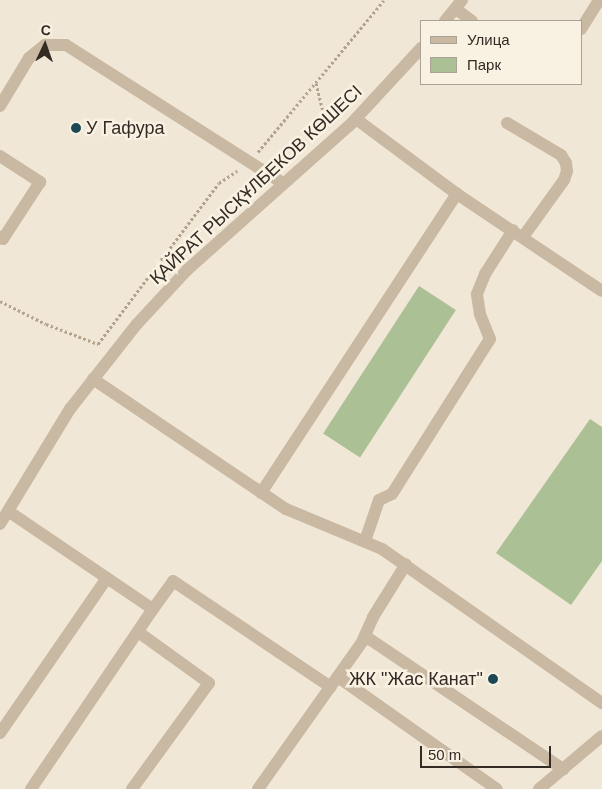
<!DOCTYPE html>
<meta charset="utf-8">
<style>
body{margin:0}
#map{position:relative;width:602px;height:789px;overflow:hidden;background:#f1e7d6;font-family:Arial,sans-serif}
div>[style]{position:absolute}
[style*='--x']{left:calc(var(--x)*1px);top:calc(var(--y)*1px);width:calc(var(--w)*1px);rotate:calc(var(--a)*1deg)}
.green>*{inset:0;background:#acc096;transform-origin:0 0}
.path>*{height:3px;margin-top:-1.5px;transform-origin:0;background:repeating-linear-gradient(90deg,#b4a38c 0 2.5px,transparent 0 5px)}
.minor>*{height:12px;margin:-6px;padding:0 6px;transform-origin:6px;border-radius:6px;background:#c9b8a2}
.dots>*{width:14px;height:14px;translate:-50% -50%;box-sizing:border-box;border:2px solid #f9f1e2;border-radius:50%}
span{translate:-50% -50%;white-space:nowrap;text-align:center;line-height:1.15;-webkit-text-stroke:5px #f9f1e2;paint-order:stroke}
.poi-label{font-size:18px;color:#332b24}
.left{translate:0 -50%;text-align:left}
.right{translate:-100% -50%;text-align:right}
.street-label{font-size:18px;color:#332b24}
.legend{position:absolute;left:420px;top:20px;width:162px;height:65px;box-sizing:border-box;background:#f9f1e2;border:1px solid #aaa296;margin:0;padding:6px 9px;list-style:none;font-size:15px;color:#332b24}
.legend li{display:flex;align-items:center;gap:10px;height:25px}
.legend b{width:25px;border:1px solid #aaa296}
.north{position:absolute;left:20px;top:20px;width:50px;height:50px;-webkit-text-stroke:4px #f9f1e2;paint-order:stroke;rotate:3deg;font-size:14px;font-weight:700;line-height:20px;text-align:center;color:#332b24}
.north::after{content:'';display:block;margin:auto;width:18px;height:22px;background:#332b24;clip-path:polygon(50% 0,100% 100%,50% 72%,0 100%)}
.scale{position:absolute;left:420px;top:746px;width:131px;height:22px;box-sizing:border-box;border:2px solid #332b24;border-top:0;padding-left:6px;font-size:15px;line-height:18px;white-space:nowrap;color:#332b24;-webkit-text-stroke:4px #f9f1e2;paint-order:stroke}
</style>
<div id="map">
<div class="green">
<div style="left:419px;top:286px;width:44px;height:176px;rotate:33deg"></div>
<div style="clip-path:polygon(590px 419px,602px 427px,602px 561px,571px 605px,496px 553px)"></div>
</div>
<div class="path">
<div style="--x:316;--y:83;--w:46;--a:76.3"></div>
<div style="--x:258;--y:152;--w:197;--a:-50.3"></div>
<div style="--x:0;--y:301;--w:51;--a:26.6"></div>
<div style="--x:46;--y:324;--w:56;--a:21"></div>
<div style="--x:98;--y:344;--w:201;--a:-53.1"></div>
<div style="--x:219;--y:183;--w:22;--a:-34"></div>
</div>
<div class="minor">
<div style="--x:456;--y:9;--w:20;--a:37"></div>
<div style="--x:445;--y:21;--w:27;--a:-51"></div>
<div style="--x:581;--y:29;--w:34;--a:-58"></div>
<div style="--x:0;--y:106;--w:56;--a:-58.9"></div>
<div style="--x:29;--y:58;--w:21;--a:-39"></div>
<div style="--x:45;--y:45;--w:21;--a:0"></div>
<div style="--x:66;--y:45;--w:257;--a:32.5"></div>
<div style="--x:356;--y:119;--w:126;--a:36.6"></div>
<div style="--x:457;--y:194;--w:174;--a:33.8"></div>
<div style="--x:507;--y:123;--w:63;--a:30.7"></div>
<div style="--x:561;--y:155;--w:9;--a:58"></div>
<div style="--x:566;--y:163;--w:8;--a:83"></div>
<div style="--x:567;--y:171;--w:9;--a:108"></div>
<div style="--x:564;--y:180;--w:70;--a:125.7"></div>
<div style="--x:0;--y:156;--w:48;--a:33"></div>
<div style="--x:40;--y:182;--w:68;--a:123"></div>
<div style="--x:3;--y:239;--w:4;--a:-146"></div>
<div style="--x:93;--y:379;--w:233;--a:34"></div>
<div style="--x:286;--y:509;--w:104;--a:22.6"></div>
<div style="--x:382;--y:549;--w:269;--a:35"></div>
<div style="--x:261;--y:493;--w:358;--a:-56.8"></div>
<div style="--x:8;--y:511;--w:175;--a:34.1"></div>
<div style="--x:153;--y:609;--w:34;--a:-54"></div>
<div style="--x:173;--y:581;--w:190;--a:33.9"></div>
<div style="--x:0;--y:524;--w:135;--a:-58.7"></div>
<div style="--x:70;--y:409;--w:108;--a:-51.8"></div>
<div style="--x:137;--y:324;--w:74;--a:-47.2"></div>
<div style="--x:187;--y:270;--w:218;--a:-41.7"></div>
<div style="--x:350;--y:125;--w:105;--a:-47.3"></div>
<div style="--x:365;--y:541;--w:43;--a:-71.1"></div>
<div style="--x:379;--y:500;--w:14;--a:-25"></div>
<div style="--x:392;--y:494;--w:183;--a:-57.7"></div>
<div style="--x:490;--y:339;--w:27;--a:-112"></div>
<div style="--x:480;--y:314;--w:20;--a:-99"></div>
<div style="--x:477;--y:294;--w:22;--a:-68"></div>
<div style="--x:485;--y:274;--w:52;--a:-57.5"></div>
<div style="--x:365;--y:636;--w:239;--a:33.9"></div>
<div style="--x:338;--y:677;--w:194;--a:35.2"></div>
<div style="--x:0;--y:733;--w:188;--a:-55.4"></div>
<div style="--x:31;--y:789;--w:217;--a:-55.9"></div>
<div style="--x:132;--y:789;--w:131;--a:-54"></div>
<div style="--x:209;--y:683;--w:87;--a:-144.3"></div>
<div style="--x:258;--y:789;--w:180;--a:-54.7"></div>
<div style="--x:362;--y:642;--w:27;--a:-66"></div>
<div style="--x:373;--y:617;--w:62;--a:-58.1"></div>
<div style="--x:539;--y:789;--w:82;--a:-40.1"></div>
</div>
<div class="dots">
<div style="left:76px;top:128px;background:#1a4955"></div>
<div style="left:493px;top:679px;background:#1a4955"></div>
</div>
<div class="poi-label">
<span class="left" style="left:86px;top:128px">У Гафура</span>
<span class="right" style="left:483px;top:679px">ЖК "Жас Канат"</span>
</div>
<div class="street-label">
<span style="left:256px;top:185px;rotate:-43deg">ҚАЙРАТ РЫСҚҰЛБЕКОВ КӨШЕСІ</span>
</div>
<ul class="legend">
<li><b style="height:6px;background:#c9b8a2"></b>Улица</li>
<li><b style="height:14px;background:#acc096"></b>Парк</li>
</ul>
<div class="north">С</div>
<div class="scale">50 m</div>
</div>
